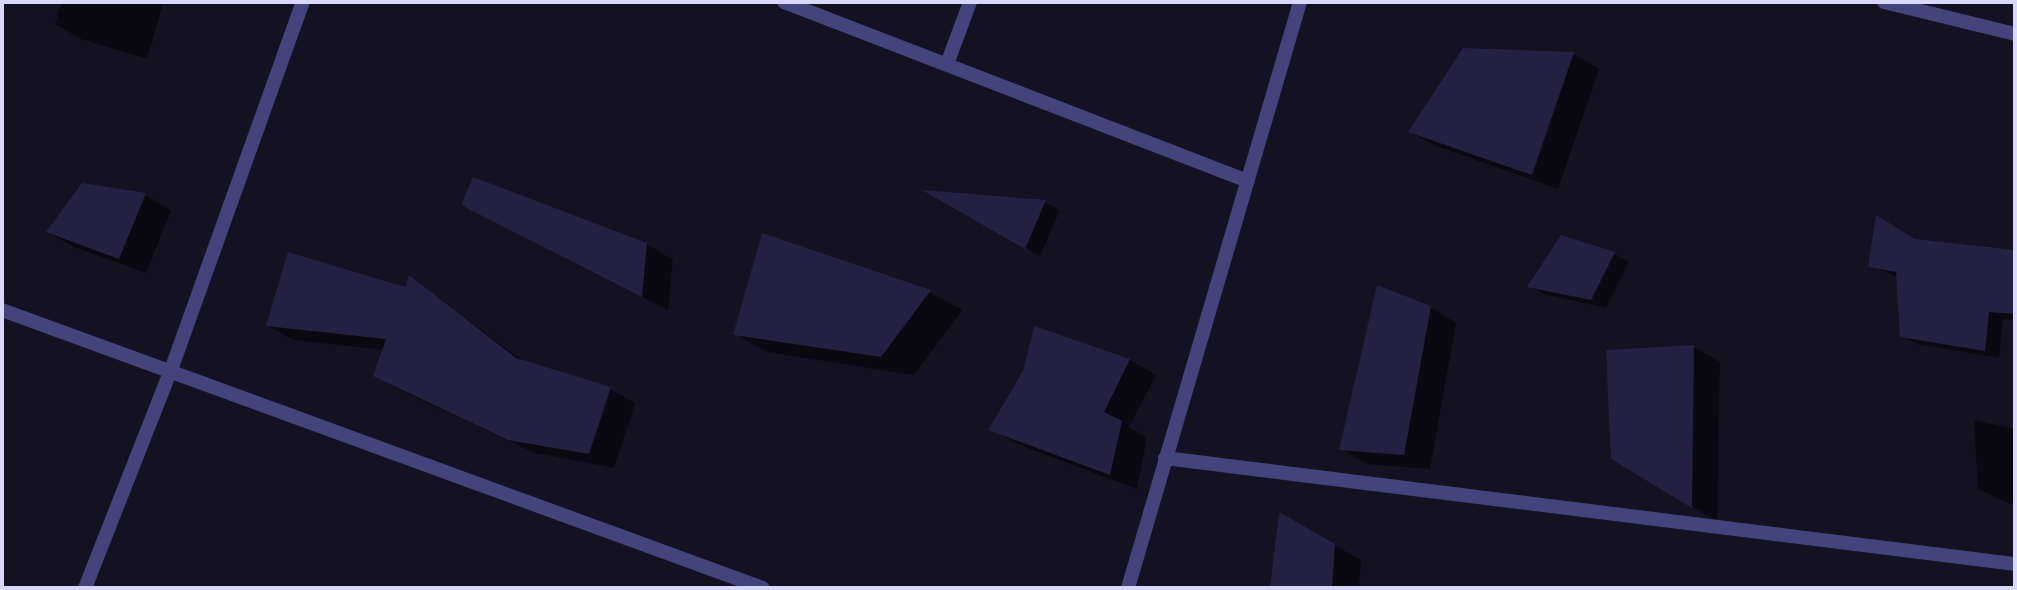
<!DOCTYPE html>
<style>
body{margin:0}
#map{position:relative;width:2017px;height:590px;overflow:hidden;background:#131122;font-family:Overpass,sans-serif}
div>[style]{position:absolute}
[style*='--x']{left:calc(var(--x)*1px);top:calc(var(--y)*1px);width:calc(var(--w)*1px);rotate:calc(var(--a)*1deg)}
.shadow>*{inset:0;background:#0007}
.building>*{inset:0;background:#242041}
.street>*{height:14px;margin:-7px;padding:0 7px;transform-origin:7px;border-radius:7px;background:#42447b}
span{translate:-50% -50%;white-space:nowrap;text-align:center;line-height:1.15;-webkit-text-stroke:5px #131122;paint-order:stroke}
.frame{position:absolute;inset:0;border:4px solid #d9d8fa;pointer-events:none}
</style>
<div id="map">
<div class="shadow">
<div style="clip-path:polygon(62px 2px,163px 3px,147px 59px,81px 39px,55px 24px)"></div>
<div style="clip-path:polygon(1573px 54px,1599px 69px,1558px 189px,1436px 146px,1410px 132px)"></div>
<div style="clip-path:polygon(83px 185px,145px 195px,171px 210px,146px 273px,74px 247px,48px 232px)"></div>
<div style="clip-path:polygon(929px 193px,1045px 202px,1060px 210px,1040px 256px)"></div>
<div style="clip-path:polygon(490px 219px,647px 244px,673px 260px,668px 310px)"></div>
<div style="clip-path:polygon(763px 235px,930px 292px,962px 310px,914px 375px,767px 352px,735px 334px)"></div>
<div style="clip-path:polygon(1916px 241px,2015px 251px,2015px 320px,2003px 319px,1999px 358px,1917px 344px,1902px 336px,1898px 277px,1870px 266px)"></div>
<div style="clip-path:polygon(1614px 254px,1629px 262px,1606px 308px,1544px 294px,1530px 286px)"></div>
<div style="clip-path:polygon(410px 277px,526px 363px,610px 389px,635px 403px,614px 468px,535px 453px,400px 390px,375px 375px,384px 350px,293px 340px,268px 326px,406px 289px)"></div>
<div style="clip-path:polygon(1430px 307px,1456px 323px,1430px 469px,1367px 464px,1341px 449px)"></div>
<div style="clip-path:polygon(1035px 328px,1130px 360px,1156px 375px,1129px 427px,1147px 438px,1137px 489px,1017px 444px,991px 429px,1024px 371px)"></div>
<div style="clip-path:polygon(1694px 347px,1720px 362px,1717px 521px,1613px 458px,1608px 352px)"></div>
<div style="clip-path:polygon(1974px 420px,2015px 429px,2015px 506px,1978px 489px)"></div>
<div style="clip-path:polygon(1280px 514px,1361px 560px,1359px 588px,1271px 588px)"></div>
</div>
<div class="building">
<div style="clip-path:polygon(1463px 48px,1574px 52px,1532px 175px,1408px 132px)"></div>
<div style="clip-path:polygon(473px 177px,647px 243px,642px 297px,461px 205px)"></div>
<div style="clip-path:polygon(82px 183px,146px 193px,119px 259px,46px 232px)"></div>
<div style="clip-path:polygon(922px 190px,1046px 200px,1025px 249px)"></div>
<div style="clip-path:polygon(1876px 215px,1915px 239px,2015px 250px,2015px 314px,1989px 312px,1985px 351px,1900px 337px,1896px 272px,1868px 267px)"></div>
<div style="clip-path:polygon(762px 233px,931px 290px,881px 357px,733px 335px)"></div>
<div style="clip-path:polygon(1561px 235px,1615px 252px,1591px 300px,1527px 287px)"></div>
<div style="clip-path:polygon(288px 252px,405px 287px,409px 275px,516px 358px,611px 387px,589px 454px,508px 440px,373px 376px,386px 339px,266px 326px)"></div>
<div style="clip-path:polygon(1377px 285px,1431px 306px,1404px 455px,1339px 450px)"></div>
<div style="clip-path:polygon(1034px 326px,1130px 359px,1104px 412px,1122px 421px,1110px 475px,988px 430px,1023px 371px)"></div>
<div style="clip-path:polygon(1694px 345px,1692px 508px,1611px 459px,1606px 350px)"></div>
<div style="clip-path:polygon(1279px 512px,1335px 544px,1332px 588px,1270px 588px)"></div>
</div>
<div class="street">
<div style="--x:784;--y:2;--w:497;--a:21.1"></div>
<div style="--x:1884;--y:2;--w:135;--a:13.7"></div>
<div style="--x:947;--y:64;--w:66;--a:-69.6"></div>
<div style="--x:2;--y:310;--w:810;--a:20.07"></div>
<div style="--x:1165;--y:458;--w:857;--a:7.11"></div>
<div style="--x:85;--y:588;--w:234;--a:-68.5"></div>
<div style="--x:171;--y:370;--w:391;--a:-70.3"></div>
<div style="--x:1128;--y:588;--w:611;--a:-73.64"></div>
</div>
<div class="frame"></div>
</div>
